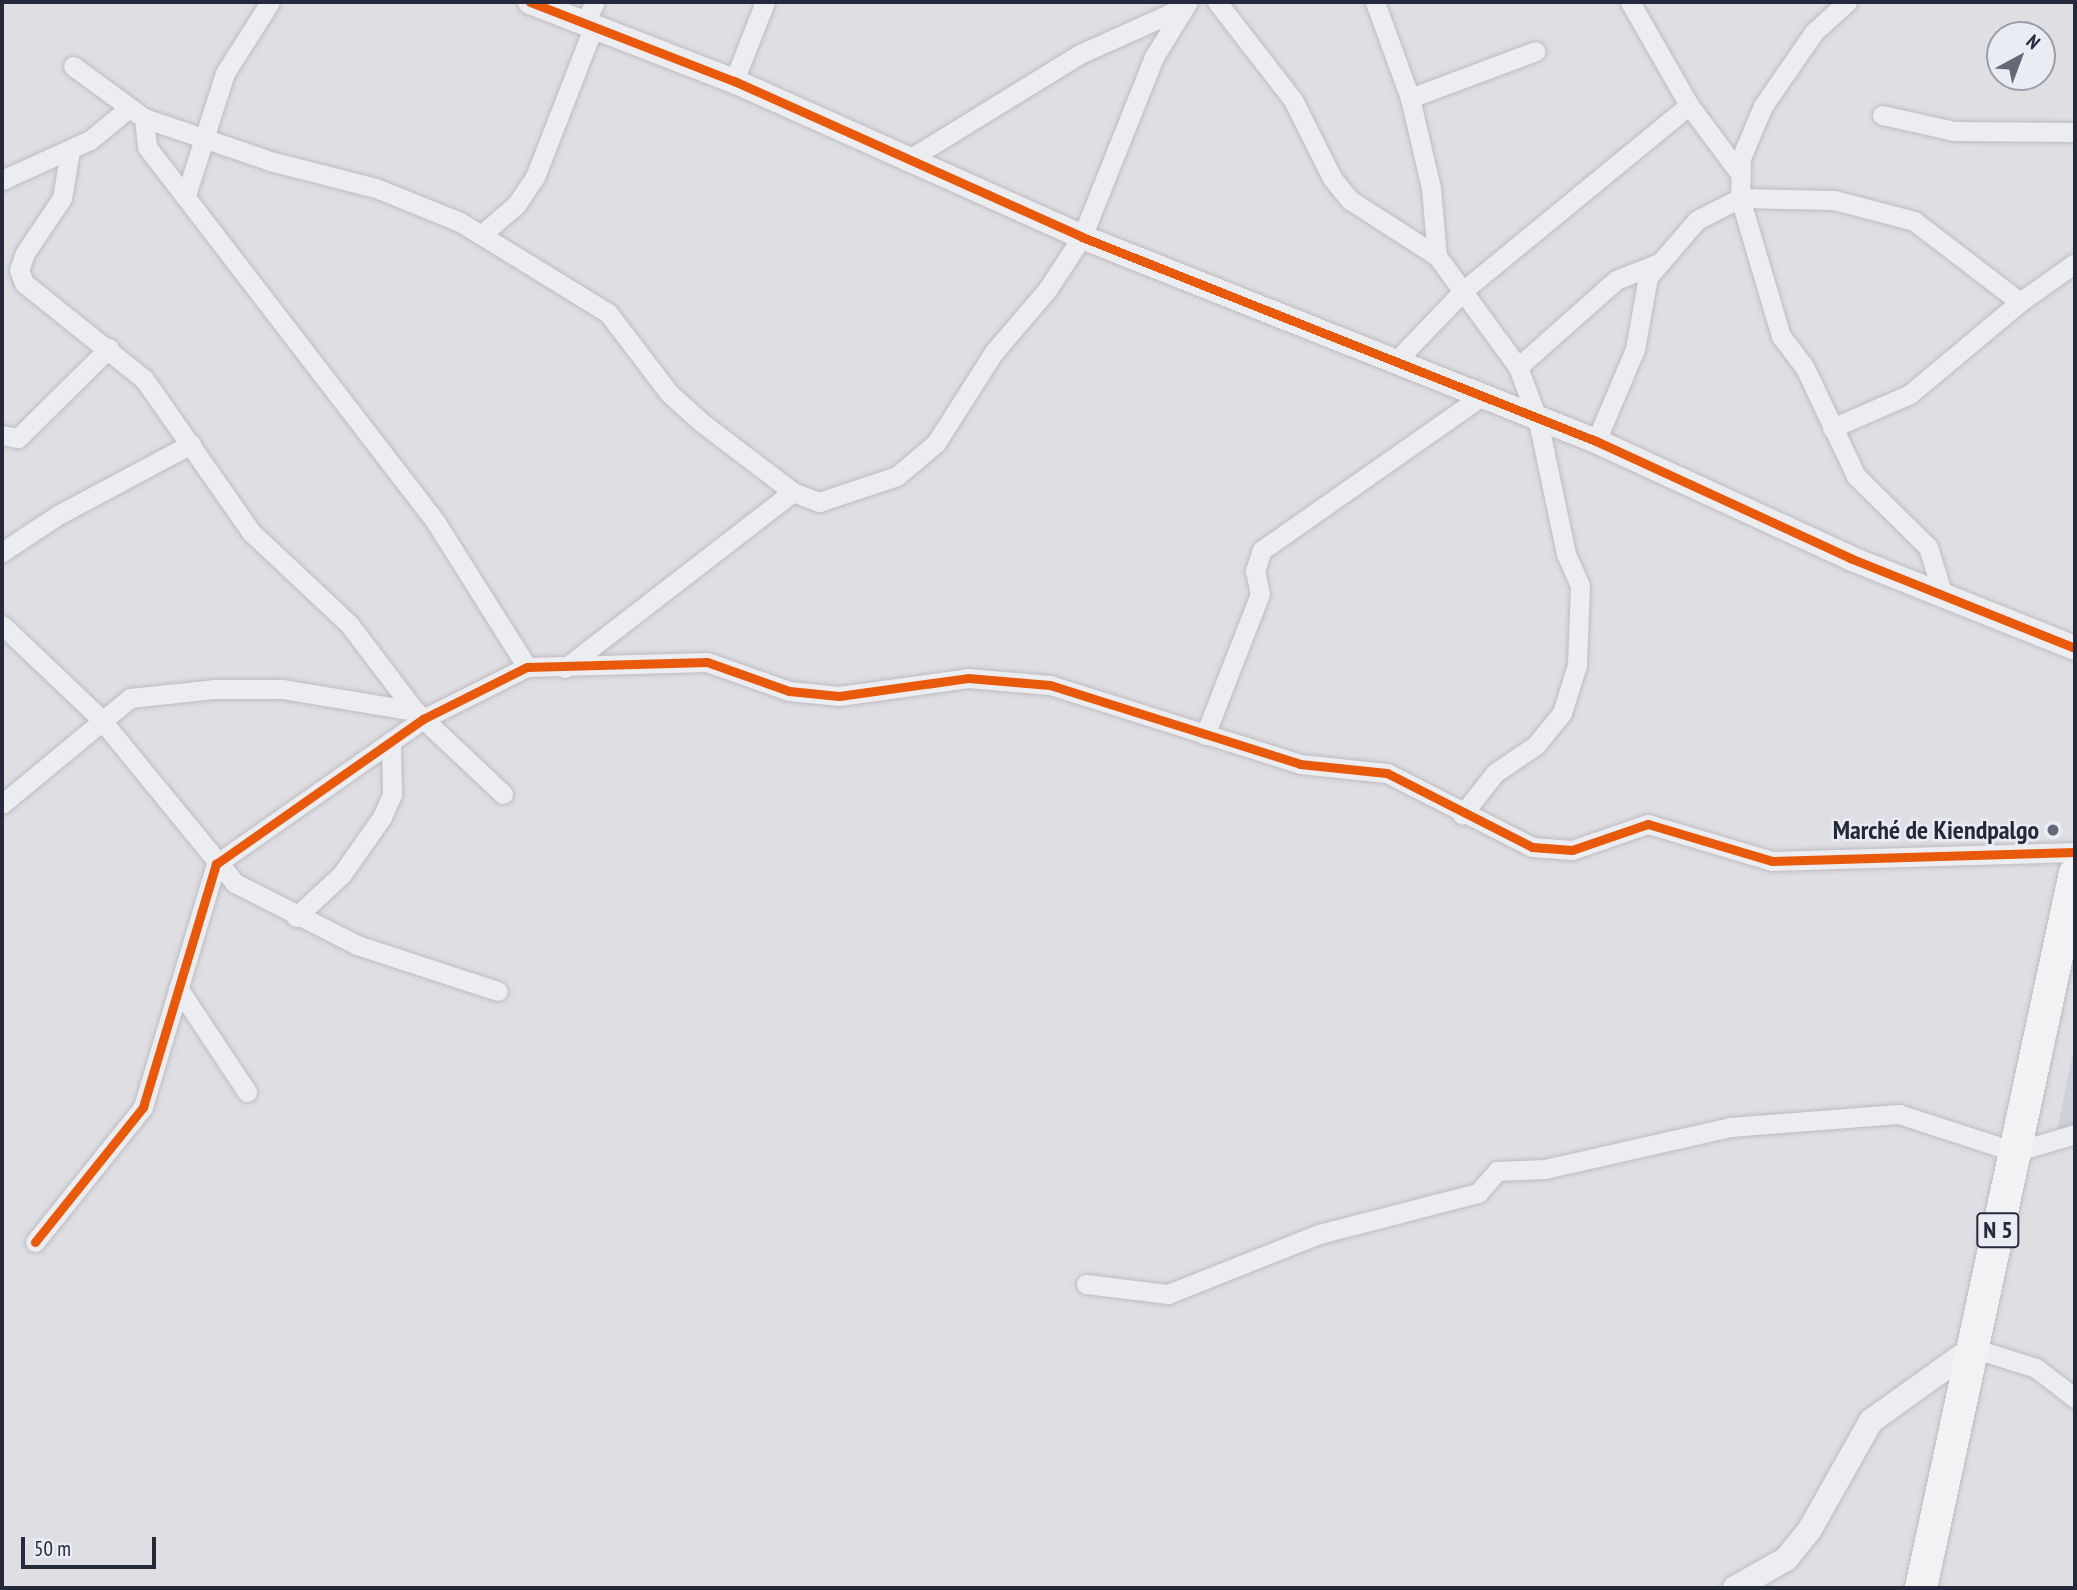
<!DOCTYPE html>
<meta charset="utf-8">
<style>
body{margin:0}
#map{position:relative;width:2077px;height:1590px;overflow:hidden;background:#dedee3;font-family:"PT Sans Narrow",sans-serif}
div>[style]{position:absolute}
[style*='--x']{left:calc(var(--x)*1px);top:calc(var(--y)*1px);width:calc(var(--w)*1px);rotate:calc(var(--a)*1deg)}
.built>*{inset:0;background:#cfd1da}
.roads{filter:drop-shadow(0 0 2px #bcbcc1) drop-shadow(0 0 2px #bcbcc1)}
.minor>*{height:19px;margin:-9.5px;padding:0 9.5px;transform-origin:9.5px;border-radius:9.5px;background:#ecedf0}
.tertiary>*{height:24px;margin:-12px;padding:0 12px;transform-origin:12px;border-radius:12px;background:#ecedf0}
.trunk>*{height:32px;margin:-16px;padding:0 16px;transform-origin:16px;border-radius:16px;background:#f2f2f4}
.cycleway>*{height:9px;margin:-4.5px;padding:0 4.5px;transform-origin:4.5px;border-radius:4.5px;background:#e8590c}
.dots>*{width:19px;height:19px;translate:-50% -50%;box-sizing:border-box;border:4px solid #eaecf4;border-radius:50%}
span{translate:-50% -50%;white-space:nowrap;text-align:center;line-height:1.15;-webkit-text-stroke:5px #eaecf4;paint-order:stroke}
.shield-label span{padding:2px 5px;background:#eaecf4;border:2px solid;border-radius:5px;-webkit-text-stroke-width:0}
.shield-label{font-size:24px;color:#24293c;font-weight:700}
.poi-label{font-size:26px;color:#24293c;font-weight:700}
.right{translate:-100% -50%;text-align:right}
.frame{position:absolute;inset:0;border:4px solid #24293c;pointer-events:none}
.north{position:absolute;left:1986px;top:21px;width:70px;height:70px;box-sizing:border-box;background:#eaecf4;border:2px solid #9b9eaa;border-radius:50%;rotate:41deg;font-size:19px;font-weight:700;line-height:28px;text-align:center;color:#24293c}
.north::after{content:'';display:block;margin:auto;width:24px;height:32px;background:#656876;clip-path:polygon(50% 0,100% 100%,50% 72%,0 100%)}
.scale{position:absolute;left:21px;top:1537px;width:135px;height:32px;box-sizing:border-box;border:4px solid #24293c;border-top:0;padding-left:9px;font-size:21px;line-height:24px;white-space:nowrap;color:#24293c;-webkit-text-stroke:5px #eaecf4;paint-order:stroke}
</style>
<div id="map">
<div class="built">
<div style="clip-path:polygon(2075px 1044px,2075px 1134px,2055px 1139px)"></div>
</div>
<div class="roads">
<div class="minor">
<div style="--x:1217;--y:2;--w:124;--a:52.2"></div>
<div style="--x:1293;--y:100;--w:87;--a:63.4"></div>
<div style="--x:1332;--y:178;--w:28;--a:51"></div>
<div style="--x:1350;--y:200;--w:103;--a:32.8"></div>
<div style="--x:1375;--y:2;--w:102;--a:70"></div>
<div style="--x:1410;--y:98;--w:92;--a:76.9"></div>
<div style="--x:1431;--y:188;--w:68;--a:85"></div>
<div style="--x:1437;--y:256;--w:137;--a:53.9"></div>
<div style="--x:1518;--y:367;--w:58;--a:69.7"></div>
<div style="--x:1538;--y:421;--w:136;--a:78.1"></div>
<div style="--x:1566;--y:554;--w:35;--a:66"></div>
<div style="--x:1580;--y:586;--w:79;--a:92.2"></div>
<div style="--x:1577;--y:665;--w:50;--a:107.4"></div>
<div style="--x:1562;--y:713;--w:41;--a:129.1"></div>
<div style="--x:1536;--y:745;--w:50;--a:145.7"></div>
<div style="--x:1495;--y:773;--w:53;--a:128.2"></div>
<div style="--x:1630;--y:2;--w:119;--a:60.2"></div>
<div style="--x:1689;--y:105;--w:87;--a:53.4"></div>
<div style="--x:1847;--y:2;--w:45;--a:137.7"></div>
<div style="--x:1814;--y:32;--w:90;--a:124.6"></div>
<div style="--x:1763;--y:106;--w:56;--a:112.9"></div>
<div style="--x:1741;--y:158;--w:40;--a:91.4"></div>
<div style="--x:1740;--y:198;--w:144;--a:73.5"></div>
<div style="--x:1781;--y:336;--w:38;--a:53"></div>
<div style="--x:1804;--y:366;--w:122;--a:64.7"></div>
<div style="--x:1856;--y:476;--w:101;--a:44.6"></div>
<div style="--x:1928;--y:547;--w:47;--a:72.7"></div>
<div style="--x:585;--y:23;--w:23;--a:-65"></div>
<div style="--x:73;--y:66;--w:88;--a:36.2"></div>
<div style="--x:144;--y:118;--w:133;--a:18.8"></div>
<div style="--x:270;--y:161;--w:109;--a:14.3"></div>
<div style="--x:376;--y:188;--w:91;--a:22"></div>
<div style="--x:460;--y:222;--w:174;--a:31.6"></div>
<div style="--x:608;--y:313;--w:101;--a:52.7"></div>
<div style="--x:669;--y:393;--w:43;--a:42.2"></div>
<div style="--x:701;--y:422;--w:116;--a:37.3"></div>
<div style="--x:793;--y:492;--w:28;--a:21"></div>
<div style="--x:819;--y:502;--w:82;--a:-18.4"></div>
<div style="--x:897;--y:476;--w:51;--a:-40.2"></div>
<div style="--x:936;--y:443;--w:108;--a:-57.5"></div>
<div style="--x:994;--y:352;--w:82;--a:-49.5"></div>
<div style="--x:1047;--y:290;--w:64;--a:-56.6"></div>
<div style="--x:1082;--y:237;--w:194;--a:-68.2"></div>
<div style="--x:1154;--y:57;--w:65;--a:-58.3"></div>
<div style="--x:734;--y:81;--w:85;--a:-68.6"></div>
<div style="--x:1410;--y:98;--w:134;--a:-20.5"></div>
<div style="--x:1882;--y:115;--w:74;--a:12.5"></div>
<div style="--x:1954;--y:131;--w:121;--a:0.5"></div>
<div style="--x:144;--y:118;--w:29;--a:84"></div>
<div style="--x:147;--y:147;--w:472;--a:52.4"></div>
<div style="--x:435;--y:521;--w:173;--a:57.8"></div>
<div style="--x:70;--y:151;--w:48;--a:99.7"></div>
<div style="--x:62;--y:198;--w:66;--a:123.9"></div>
<div style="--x:25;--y:253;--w:18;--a:109"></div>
<div style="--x:19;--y:270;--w:14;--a:69"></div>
<div style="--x:24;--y:283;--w:154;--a:38.7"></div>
<div style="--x:144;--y:379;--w:187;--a:55"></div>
<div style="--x:251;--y:532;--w:134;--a:43.2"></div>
<div style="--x:349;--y:624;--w:109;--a:52.8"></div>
<div style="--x:906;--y:161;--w:204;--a:-31.6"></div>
<div style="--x:1080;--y:54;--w:110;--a:-24.2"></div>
<div style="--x:2;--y:180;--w:97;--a:-24.4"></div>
<div style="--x:90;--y:140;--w:50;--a:-39.4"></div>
<div style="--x:187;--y:192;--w:125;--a:-72.3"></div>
<div style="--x:225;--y:73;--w:84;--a:-57.6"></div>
<div style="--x:481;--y:235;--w:46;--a:-40.6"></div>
<div style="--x:516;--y:205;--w:34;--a:-56"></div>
<div style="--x:535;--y:177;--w:162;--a:-68.7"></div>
<div style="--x:2020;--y:302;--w:67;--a:-35.3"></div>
<div style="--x:1395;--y:362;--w:100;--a:-46.2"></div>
<div style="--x:1464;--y:290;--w:291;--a:-39.4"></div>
<div style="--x:1518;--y:367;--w:131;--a:-41.6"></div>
<div style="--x:1616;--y:280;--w:46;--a:-21.6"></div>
<div style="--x:2;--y:435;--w:16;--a:11"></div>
<div style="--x:18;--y:438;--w:128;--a:-44.7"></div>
<div style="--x:1596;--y:441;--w:100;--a:-67"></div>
<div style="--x:1635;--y:349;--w:73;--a:-79.8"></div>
<div style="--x:1648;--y:277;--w:75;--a:-49.3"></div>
<div style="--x:1697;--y:220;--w:48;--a:-27.1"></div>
<div style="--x:1740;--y:198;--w:94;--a:1.2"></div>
<div style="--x:1834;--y:200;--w:83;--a:14.7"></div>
<div style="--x:1914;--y:221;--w:133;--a:37.4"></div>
<div style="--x:2020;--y:302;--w:143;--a:140.1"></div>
<div style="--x:1910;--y:394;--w:85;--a:156.4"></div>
<div style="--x:2;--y:552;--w:67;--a:-33.5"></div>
<div style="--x:58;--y:515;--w:151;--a:-28.1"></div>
<div style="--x:2;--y:625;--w:134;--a:43.5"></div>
<div style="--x:99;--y:717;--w:215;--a:50.7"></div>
<div style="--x:235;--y:883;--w:137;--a:26.9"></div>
<div style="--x:357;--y:945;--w:148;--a:18.1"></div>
<div style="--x:565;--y:668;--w:288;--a:-37.7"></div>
<div style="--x:1205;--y:735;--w:151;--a:-68.7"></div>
<div style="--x:1260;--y:594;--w:24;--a:-102"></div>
<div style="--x:1255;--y:571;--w:22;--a:-72"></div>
<div style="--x:1262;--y:550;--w:265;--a:-35"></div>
<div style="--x:2;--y:804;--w:166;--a:-39.6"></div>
<div style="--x:130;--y:698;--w:84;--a:-6.1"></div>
<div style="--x:214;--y:689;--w:68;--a:0"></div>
<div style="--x:282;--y:689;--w:135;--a:9.4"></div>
<div style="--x:415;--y:711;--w:121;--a:43.3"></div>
<div style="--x:296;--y:917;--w:63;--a:-43.1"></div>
<div style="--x:342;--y:874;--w:70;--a:-54.9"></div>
<div style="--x:382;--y:817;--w:24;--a:-66"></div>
<div style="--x:392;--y:795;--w:54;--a:-91.1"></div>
<div style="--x:178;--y:988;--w:125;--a:56.4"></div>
<div style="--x:35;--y:1242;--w:173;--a:-51.3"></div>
<div style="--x:143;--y:1107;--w:254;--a:-73.3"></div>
<div style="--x:216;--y:864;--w:253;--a:-35"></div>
<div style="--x:423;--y:719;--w:116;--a:-26.6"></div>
<div style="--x:527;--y:667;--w:180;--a:-1.6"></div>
<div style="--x:707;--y:662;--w:87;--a:19.5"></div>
<div style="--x:789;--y:691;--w:50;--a:5.7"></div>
<div style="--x:839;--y:696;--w:130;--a:-7.9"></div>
<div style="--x:968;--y:678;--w:82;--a:4.9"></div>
<div style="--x:1050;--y:685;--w:262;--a:17.5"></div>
<div style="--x:1300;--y:764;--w:87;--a:5.9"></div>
<div style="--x:1387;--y:773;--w:163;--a:27"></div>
<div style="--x:1532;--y:847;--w:40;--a:4.3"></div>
<div style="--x:1572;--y:850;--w:80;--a:-18.9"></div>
<div style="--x:1648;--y:824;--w:129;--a:16.6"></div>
<div style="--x:1772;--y:861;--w:303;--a:-1.7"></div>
<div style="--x:1086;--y:1284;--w:83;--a:7"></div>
<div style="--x:1168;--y:1294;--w:162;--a:-21.7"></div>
<div style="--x:1319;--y:1234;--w:164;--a:-14.5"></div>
<div style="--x:1478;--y:1193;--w:29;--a:-49"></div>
<div style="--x:1497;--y:1171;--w:48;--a:-2.4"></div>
<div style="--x:1545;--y:1169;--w:190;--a:-12.8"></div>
<div style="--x:1730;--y:1127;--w:169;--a:-4.4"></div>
<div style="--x:1899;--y:1114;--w:122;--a:18.1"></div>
<div style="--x:2015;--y:1152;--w:63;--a:-16.7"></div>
<div style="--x:1973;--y:1348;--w:66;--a:17.6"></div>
<div style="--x:2036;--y:1368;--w:49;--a:37.6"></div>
</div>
<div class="tertiary">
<div style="--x:530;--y:2;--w:219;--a:21.2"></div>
<div style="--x:734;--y:81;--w:381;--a:24.1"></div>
<div style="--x:1082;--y:237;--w:553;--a:21.65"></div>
<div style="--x:1596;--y:441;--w:280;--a:24.7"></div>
<div style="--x:1850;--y:558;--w:242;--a:21.8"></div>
<div style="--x:1735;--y:1588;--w:59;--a:-29.6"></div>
<div style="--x:1786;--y:1559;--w:36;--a:-51"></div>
<div style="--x:1809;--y:1531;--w:126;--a:-60.6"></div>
<div style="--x:1871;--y:1421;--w:125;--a:-35.6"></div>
</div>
<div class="trunk">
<div style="--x:1921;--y:1588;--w:731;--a:-77.85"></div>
</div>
</div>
<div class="cycleway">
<div style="--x:530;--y:2;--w:219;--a:21.2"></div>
<div style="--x:734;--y:81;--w:381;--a:24.1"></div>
<div style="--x:1082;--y:237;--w:553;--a:21.65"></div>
<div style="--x:1596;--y:441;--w:280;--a:24.7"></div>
<div style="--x:1850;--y:558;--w:242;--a:21.8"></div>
<div style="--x:35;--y:1242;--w:173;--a:-51.3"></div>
<div style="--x:143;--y:1107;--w:254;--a:-73.3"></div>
<div style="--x:216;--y:864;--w:253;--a:-35"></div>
<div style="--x:423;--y:719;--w:116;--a:-26.6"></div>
<div style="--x:527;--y:667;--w:180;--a:-1.6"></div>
<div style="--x:707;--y:662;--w:87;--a:19.5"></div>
<div style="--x:789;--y:691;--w:50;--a:5.7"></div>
<div style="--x:839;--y:696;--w:130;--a:-7.9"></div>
<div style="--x:968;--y:678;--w:82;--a:4.9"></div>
<div style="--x:1050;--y:685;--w:262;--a:17.5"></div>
<div style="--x:1300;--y:764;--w:87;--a:5.9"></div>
<div style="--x:1387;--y:773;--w:163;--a:27"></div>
<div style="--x:1532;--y:847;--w:40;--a:4.3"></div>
<div style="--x:1572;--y:850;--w:80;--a:-18.9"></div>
<div style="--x:1648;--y:824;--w:129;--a:16.6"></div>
<div style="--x:1772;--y:861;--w:303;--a:-1.7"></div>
</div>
<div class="dots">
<div style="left:2053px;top:830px;background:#656876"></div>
</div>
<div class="shield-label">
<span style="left:1998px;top:1230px">N 5</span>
</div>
<div class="poi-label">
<span class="right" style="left:2039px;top:830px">Marché de Kiendpalgo</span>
</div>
<div class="frame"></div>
<div class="north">N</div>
<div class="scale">50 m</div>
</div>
